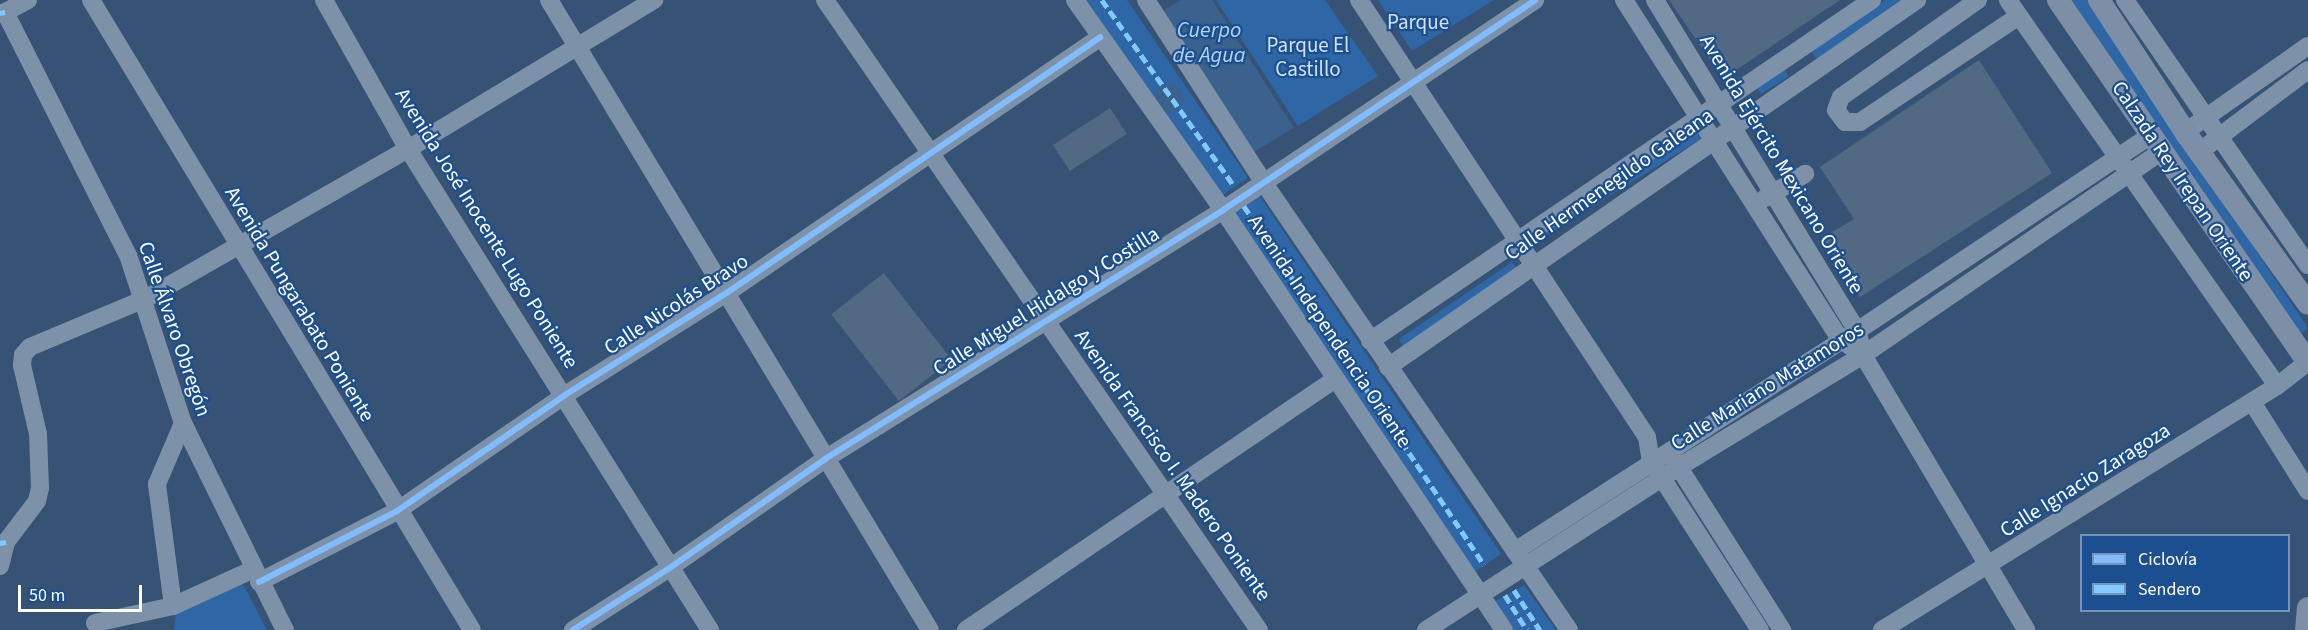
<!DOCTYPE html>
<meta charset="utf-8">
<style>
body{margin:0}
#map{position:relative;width:2308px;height:630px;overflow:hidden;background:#365274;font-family:"Source Sans 3",sans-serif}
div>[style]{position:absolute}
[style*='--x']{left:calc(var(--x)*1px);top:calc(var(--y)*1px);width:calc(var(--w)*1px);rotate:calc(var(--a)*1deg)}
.green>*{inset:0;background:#2f66a5;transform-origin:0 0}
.water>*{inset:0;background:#3b618d}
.round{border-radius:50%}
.building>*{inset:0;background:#526984;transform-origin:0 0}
.minor>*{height:18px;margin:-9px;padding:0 9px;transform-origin:9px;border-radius:9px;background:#7d92a8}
.major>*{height:22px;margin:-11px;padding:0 11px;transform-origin:11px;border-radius:11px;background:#7d8ea7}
.quiet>*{height:4.5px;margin-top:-2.25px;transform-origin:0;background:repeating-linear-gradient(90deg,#80caff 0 9px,transparent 0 13.5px)}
.cycleway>*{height:6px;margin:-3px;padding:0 3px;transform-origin:3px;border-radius:3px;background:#80bcff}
span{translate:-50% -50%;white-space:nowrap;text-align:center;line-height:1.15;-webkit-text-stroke:4.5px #1b4f8f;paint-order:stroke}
.park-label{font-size:21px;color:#cfe3fa}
.street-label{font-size:21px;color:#fff}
.water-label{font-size:22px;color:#b5d3f5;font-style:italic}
.legend{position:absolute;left:2080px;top:534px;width:210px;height:78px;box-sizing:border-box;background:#1b4f8f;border:2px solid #7695bc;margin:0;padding:8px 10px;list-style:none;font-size:18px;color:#fff}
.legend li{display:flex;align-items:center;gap:12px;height:30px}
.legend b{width:30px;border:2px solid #7695bc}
.scale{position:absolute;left:18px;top:585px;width:124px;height:27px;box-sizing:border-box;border:3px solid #fff;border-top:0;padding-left:8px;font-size:18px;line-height:21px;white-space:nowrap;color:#fff;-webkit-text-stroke:4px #1b4f8f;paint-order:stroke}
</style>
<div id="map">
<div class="green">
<div style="clip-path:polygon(1082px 0,1127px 0,1248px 178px,1219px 197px)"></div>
<div style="clip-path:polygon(1216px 0,1325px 0,1378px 76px,1298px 126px)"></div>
<div style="clip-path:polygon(1378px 0,1494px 0,1412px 51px)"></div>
<div style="clip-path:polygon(1885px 0,1903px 0,1818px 61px,1811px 51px)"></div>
<div style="clip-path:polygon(2069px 0,2088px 0,2308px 328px,2299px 335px)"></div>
<div style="left:1784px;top:69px;width:9px;height:33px;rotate:58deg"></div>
<div style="left:1694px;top:128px;width:13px;height:192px;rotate:58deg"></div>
<div style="left:1259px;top:195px;width:433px;height:33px;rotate:56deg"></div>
<div style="clip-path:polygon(1512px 262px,1519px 271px,1403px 346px,1399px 339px)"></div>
<div style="clip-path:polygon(243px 584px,267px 630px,174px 630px,176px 612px)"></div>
<div style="clip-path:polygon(1524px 585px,1556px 630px,1510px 630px,1492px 603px)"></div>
</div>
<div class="water">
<div style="clip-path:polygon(1181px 0,1212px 0,1294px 128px,1252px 153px,1160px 12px)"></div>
<div class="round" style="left:1155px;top:84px;width:28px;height:28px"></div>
</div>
<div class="building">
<div style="clip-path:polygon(1669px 0,1840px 0,1723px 79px)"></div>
<div style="clip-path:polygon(1979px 60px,2052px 173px,1860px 297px,1822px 238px,1854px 219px,1820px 167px)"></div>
<div style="left:1110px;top:108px;width:31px;height:68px;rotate:57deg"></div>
<div style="left:884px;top:273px;width:110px;height:67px;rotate:52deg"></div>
</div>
<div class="minor">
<div style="--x:28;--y:0;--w:26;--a:152"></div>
<div style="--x:5;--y:12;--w:272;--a:63.2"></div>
<div style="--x:128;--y:255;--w:177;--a:71.9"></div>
<div style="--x:183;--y:423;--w:231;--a:63.8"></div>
<div style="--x:91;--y:0;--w:736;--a:58.84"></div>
<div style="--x:324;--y:0;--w:171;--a:60.6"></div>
<div style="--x:408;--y:149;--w:568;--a:57.88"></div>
<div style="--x:549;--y:0;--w:736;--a:58.84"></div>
<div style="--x:825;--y:0;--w:765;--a:55.44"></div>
<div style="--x:1075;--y:0;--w:257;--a:54.8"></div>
<div style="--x:1223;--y:210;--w:505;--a:56.22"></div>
<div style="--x:1146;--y:0;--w:218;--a:57.2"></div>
<div style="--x:1264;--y:183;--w:541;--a:55.69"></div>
<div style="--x:1359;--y:0;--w:523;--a:56.61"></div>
<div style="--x:1647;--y:437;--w:24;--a:81"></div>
<div style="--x:1651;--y:461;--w:201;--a:57.2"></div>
<div style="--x:1624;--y:0;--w:403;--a:57.5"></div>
<div style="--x:1841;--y:340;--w:27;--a:34"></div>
<div style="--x:1863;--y:355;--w:320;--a:59.3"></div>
<div style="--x:1655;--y:0;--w:388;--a:58.6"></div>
<div style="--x:1857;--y:331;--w:10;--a:73"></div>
<div style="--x:1978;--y:0;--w:168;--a:144.7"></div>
<div style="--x:1841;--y:97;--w:14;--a:111"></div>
<div style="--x:1836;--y:110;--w:15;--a:53"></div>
<div style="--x:1845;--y:122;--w:15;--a:0"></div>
<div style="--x:1860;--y:122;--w:191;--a:-33.7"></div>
<div style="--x:2008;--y:0;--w:470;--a:55.1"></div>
<div style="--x:2125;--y:0;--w:322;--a:55.4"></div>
<div style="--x:2185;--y:132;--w:150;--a:-35"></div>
<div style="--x:2199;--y:152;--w:136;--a:-37"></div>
<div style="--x:1765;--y:198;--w:47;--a:-31"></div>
<div style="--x:1370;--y:341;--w:607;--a:-34.19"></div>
<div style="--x:1388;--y:367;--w:644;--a:-34.75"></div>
<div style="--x:2252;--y:402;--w:105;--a:57.8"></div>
<div style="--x:1673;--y:458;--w:204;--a:57.6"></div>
<div style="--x:1515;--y:551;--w:407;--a:-32.8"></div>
<div style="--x:1857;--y:331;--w:353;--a:-33.7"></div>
<div style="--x:0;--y:566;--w:25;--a:-76"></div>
<div style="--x:6;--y:542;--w:51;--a:-52.9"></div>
<div style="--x:37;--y:501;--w:13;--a:-77"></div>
<div style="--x:40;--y:488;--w:54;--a:-92.1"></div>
<div style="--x:38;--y:434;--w:71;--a:-103.1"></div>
<div style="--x:22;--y:365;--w:10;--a:-84"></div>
<div style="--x:23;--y:355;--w:11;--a:-49"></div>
<div style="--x:30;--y:347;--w:125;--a:-22.7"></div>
<div style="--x:145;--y:299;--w:303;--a:-29.7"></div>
<div style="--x:408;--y:149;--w:288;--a:-31.2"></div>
<div style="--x:259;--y:582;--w:155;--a:-27.2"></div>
<div style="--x:397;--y:511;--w:204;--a:-34.6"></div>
<div style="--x:565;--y:395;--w:193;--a:-32.3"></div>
<div style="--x:728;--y:292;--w:451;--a:-34.4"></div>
<div style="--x:173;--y:606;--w:87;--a:-24.5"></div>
<div style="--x:95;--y:623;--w:80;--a:-12.3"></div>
<div style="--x:173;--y:606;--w:123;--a:-97.5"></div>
<div style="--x:157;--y:484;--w:66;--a:-66.9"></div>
<div style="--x:573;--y:630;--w:117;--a:-32.7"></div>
<div style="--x:671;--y:567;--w:188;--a:-35"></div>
<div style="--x:825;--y:459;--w:469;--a:-32"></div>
<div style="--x:1223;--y:210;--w:376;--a:-33.9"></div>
<div style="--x:966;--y:630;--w:445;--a:-34.2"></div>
<div style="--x:1426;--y:630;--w:301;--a:-32.8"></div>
<div style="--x:1679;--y:467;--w:215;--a:-31.3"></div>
<div style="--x:1863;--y:355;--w:362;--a:-34.3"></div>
<div style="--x:1882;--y:630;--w:464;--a:-31.7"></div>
<div style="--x:2277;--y:386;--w:39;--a:-38"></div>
</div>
<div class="major">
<div style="--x:2058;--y:0;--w:440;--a:55.4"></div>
<div style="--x:2099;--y:0;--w:158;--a:56.9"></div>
<div style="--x:2185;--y:132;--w:211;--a:54.4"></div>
<div style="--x:2306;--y:630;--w:22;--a:-85"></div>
</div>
<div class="quiet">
<div style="--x:1102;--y:0;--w:229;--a:54.6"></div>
<div style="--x:0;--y:13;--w:5;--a:-11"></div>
<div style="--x:1244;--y:206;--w:432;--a:56.2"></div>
<div style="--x:0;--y:543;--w:6;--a:-9"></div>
<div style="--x:1514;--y:590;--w:48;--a:57"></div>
<div style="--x:1505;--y:595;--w:41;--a:57.8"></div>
</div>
<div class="cycleway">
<div style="--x:259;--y:582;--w:155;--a:-27.2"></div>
<div style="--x:397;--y:511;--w:204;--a:-34.6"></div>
<div style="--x:565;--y:395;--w:193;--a:-32.3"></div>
<div style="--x:728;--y:292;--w:451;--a:-34.4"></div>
<div style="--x:573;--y:630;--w:117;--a:-32.7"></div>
<div style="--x:671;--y:567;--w:188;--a:-35"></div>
<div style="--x:825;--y:459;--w:469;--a:-32"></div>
<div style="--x:1223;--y:210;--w:376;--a:-33.9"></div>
</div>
<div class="park-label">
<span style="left:1418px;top:22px">Parque</span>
<span style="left:1308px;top:57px">Parque El<br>Castillo</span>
</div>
<div class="street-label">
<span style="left:1782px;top:164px;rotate:59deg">Avenida Ejército Mexicano Oriente</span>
<span style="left:2183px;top:181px;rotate:56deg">Calzada Rey Irepan Oriente</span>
<span style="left:1609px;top:184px;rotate:-35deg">Calle Hermenegildo Galeana</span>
<span style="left:487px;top:228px;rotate:58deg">Avenida José Inocente Lugo Poniente</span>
<span style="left:1046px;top:301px;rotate:-32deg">Calle Miguel Hidalgo y Costilla</span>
<span style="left:300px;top:304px;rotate:59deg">Avenida Pungarabato Poniente</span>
<span style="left:676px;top:304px;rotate:-33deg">Calle Nicolás Bravo</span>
<span style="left:175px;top:329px;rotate:71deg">Calle Álvaro Obregón</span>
<span style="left:1330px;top:331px;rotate:56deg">Avenida Independencia Oriente</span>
<span style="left:1767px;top:386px;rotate:-32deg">Calle Mariano Matamoros</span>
<span style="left:1173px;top:465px;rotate:55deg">Avenida Francisco I. Madero Poniente</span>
<span style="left:2085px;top:480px;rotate:-32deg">Calle Ignacio Zaragoza</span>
</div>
<div class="water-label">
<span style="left:1209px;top:43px">Cuerpo<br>de Agua</span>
</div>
<ul class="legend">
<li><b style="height:8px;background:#80bcff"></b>Ciclovía</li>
<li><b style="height:8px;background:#80caff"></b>Sendero</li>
</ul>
<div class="scale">50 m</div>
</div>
